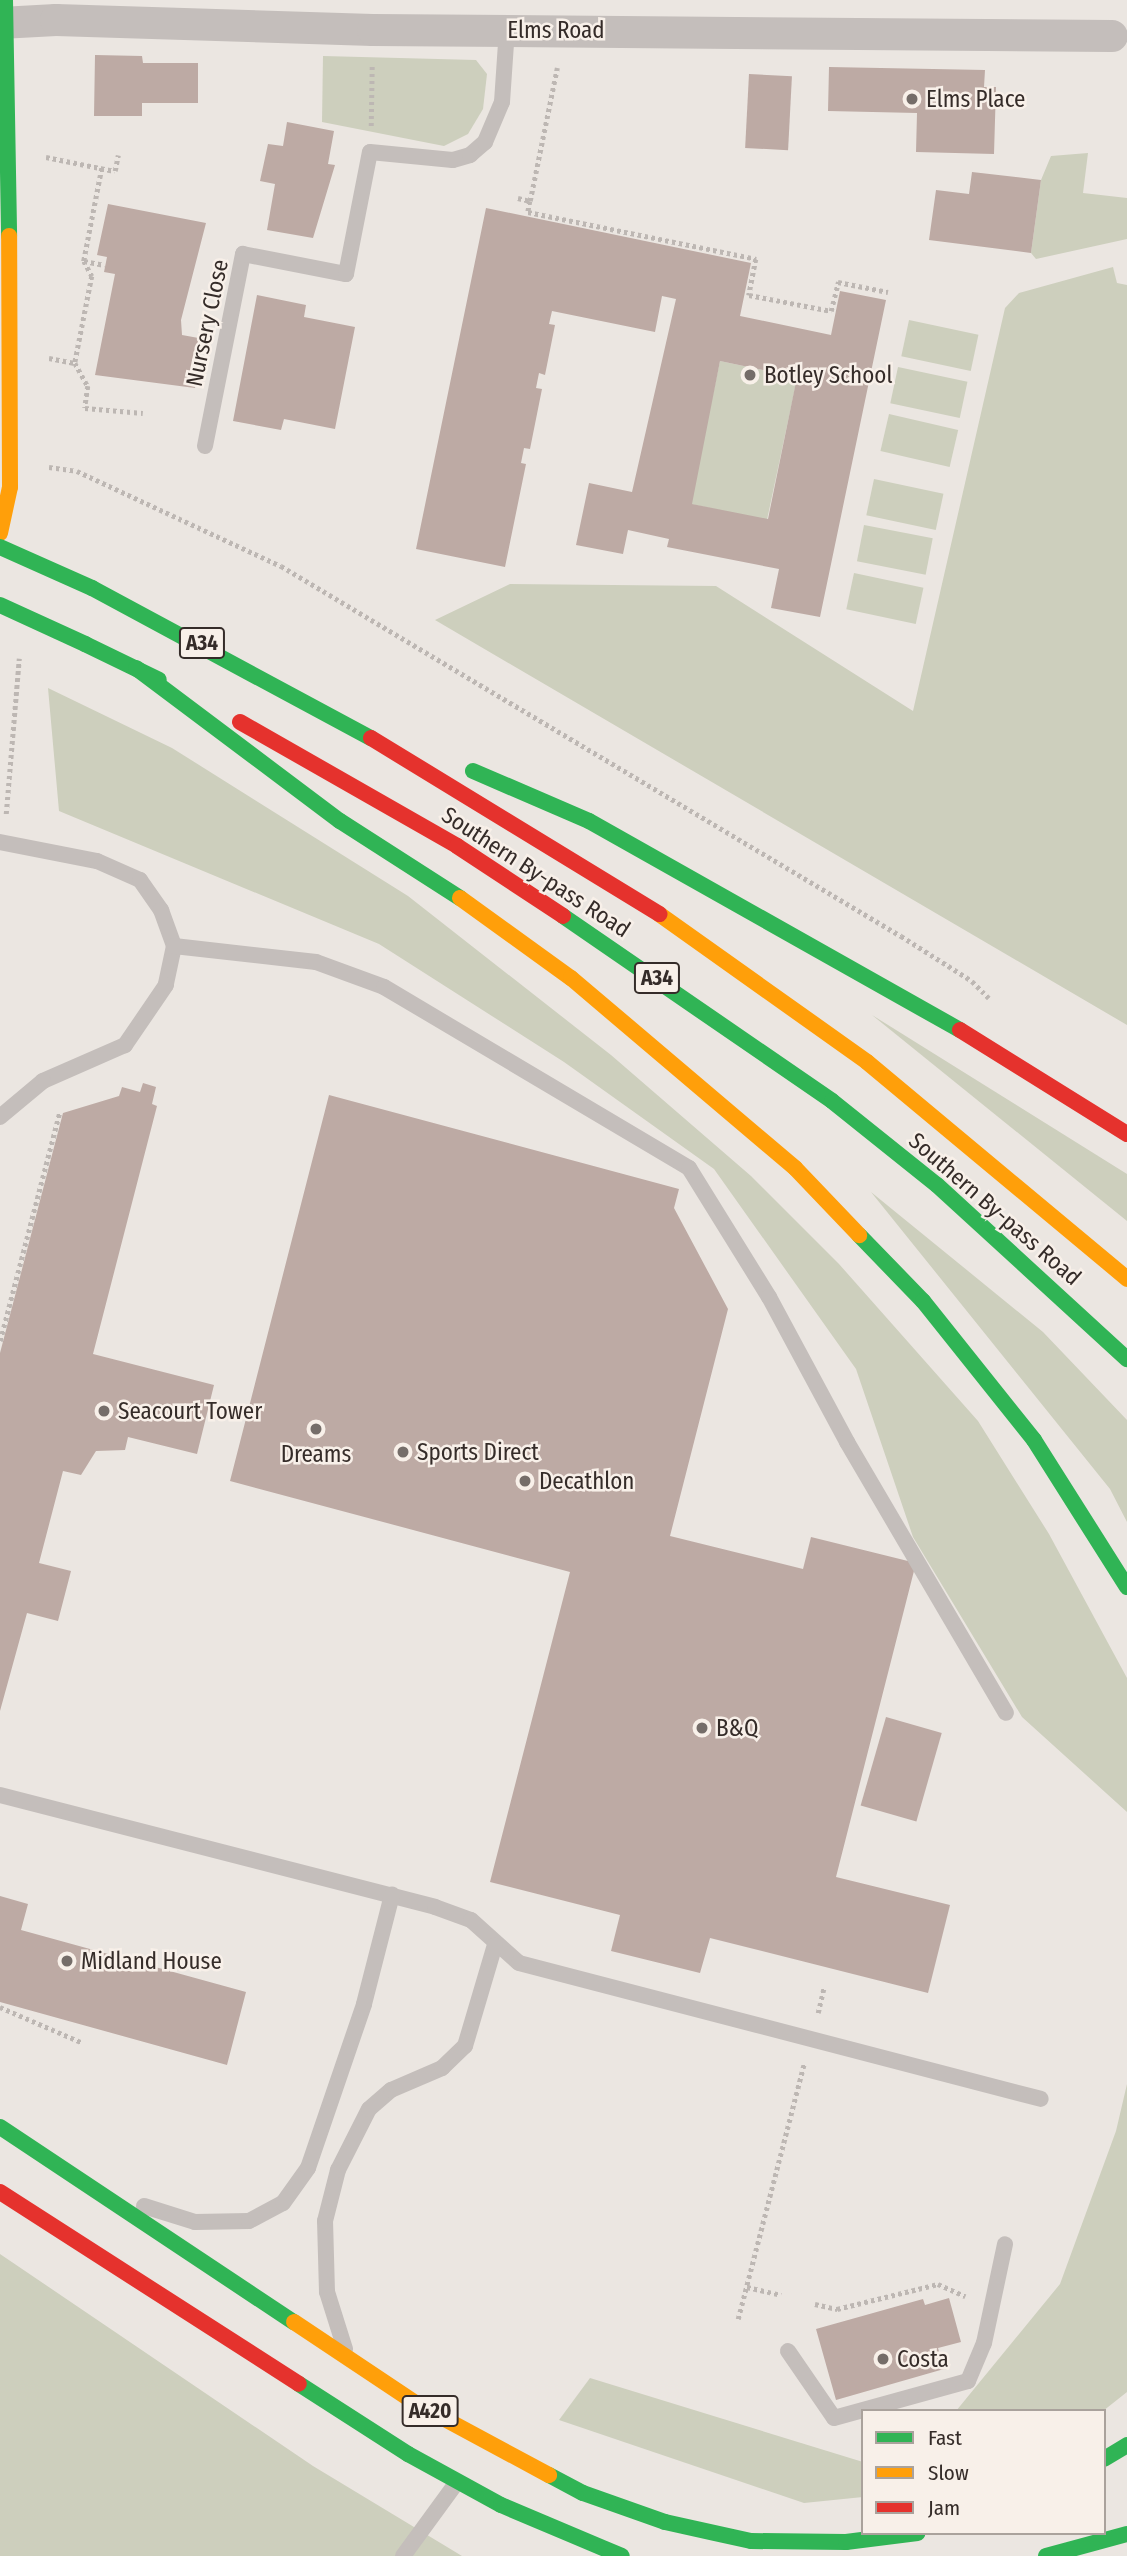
<!DOCTYPE html>
<style>
body{margin:0}
#map{position:relative;width:1127px;height:2556px;overflow:hidden;background:#ebe6e1;font-family:"Fira Sans Condensed",sans-serif}
div>[style]{position:absolute}
[style*='--x']{left:calc(var(--x)*1px);top:calc(var(--y)*1px);width:calc(var(--w)*1px);rotate:calc(var(--a)*1deg)}
.green>*{inset:0;background:#cdcfbd;transform-origin:0 0}
.building>*{inset:0;background:#bdaaa4;transform-origin:0 0}
.path>*{height:4.5px;margin-top:-2.25px;transform-origin:0;background:repeating-linear-gradient(90deg,#bdb7b3 0 3.5px,transparent 0 7px)}
.lane>*{height:16px;margin:-8px;padding:0 8px;transform-origin:8px;border-radius:8px;background:#c4bebb}
.street>*{height:32px;margin:-16px;padding:0 16px;transform-origin:16px;border-radius:16px;background:#c4bebb}
.fast>*{height:16px;margin:-8px;padding:0 8px;transform-origin:8px;border-radius:8px;background:#30b455}
.slow>*{height:16px;margin:-8px;padding:0 8px;transform-origin:8px;border-radius:8px;background:#ff9f0a}
.jam>*{height:16px;margin:-8px;padding:0 8px;transform-origin:8px;border-radius:8px;background:#e5322d}
.fast-bridge>*{height:16px;margin:-8px;padding:0 8px;transform-origin:8px;border-radius:8px;background:#30b455}
.dots>*{width:19px;height:19px;translate:-50% -50%;box-sizing:border-box;border:4px solid #f8f0e9;border-radius:50%}
span{translate:-50% -50%;white-space:nowrap;text-align:center;line-height:1.15;-webkit-text-stroke:5px #f8f0e9;paint-order:stroke}
.shield-label span{padding:2px 5px;background:#f8f0e9;border:2px solid;border-radius:5px;-webkit-text-stroke-width:0}
.shield-label{font-size:21px;color:#352c29;font-weight:700}
.street-label{font-size:23px;color:#352c29}
.poi-label{font-size:23px;color:#352c29}
.left{translate:0 -50%;text-align:left}
.legend{position:absolute;left:861px;top:2409px;width:245px;height:126px;box-sizing:border-box;background:#f8f0e9;border:2px solid #aaa29c;margin:0;padding:9px 12px;list-style:none;font-size:21px;color:#352c29}
.legend li{display:flex;align-items:center;gap:14px;height:35px}
.legend b{width:35px;border:2px solid #aaa29c}
</style>
<div id="map">
<div class="green">
<div style="clip-path:polygon(323px 56px,476px 60px,487px 74px,483px 109px,468px 134px,444px 146px,322px 122px)"></div>
<div style="clip-path:polygon(1088px 153px,1083px 193px,1127px 198px,1127px 239px,1036px 259px,1031px 253px,1041px 180px,1051px 156px)"></div>
<div style="clip-path:polygon(1113px 267px,1117px 283px,1127px 285px,1127px 1025px,435px 620px,510px 584px,716px 586px,913px 711px,1005px 308px,1019px 293px)"></div>
<div style="left:909px;top:320px;width:71px;height:37px;rotate:12deg"></div>
<div style="left:720px;top:361px;width:79px;height:146px;rotate:12deg"></div>
<div style="left:898px;top:367px;width:71px;height:37px;rotate:12deg"></div>
<div style="left:889px;top:414px;width:71px;height:38px;rotate:13deg"></div>
<div style="left:874px;top:479px;width:71px;height:37px;rotate:12deg"></div>
<div style="left:864px;top:525px;width:70px;height:37px;rotate:11deg"></div>
<div style="left:854px;top:573px;width:71px;height:37px;rotate:12deg"></div>
<div style="clip-path:polygon(48px 688px,172px 748px,408px 896px,611px 1055px,751px 1176px,839px 1264px,978px 1421px,1049px 1534px,1127px 1678px,1127px 1812px,1022px 1717px,913px 1537px,856px 1369px,714px 1169px,564px 1062px,379px 944px,59px 811px)"></div>
<div style="clip-path:polygon(872px 1015px,1127px 1174px,1127px 1221px)"></div>
<div style="clip-path:polygon(871px 1192px,1043px 1332px,1127px 1420px,1127px 1522px,1110px 1489px)"></div>
<div style="clip-path:polygon(1127px 2084px,1127px 2392px,1103px 2411px,956px 2411px,1060px 2284px,1116px 2131px)"></div>
<div style="clip-path:polygon(0 2254px,313px 2466px,462px 2556px,0 2556px)"></div>
<div style="clip-path:polygon(590px 2378px,863px 2462px,863px 2497px,804px 2503px,559px 2420px)"></div>
</div>
<div class="building">
<div style="clip-path:polygon(95px 55px,142px 56px,143px 63px,198px 63px,198px 103px,142px 103px,142px 116px,94px 116px)"></div>
<div style="clip-path:polygon(829px 67px,985px 70px,984px 87px,996px 87px,994px 154px,916px 152px,917px 113px,828px 111px)"></div>
<div style="left:749px;top:74px;width:43px;height:74px;rotate:3deg"></div>
<div style="clip-path:polygon(287px 122px,334px 131px,328px 164px,335px 165px,313px 238px,267px 230px,275px 184px,260px 181px,268px 144px,283px 146px)"></div>
<div style="clip-path:polygon(972px 172px,1041px 180px,1031px 253px,929px 240px,936px 190px,969px 194px)"></div>
<div style="clip-path:polygon(108px 204px,206px 223px,181px 320px,182px 335px,204px 339px,195px 388px,95px 375px,115px 274px,104px 272px,107px 257px,97px 255px)"></div>
<div style="clip-path:polygon(evenodd,486px 208px,751px 263px,740px 316px,831px 335px,840px 291px,886px 300px,820px 617px,771px 608px,779px 569px,667px 547px,669px 539px,628px 530px,623px 554px,576px 545px,589px 483px,632px 492px,676px 299px,662px 296px,655px 332px,552px 311px,549px 324px,555px 325px,545px 375px,539px 373px,536px 388px,542px 389px,530px 449px,524px 448px,521px 463px,526px 464px,505px 567px,416px 549px,486px 208px,720px 361px,797px 377px,768px 519px,692px 504px,720px 361px)"></div>
<div style="clip-path:polygon(257px 295px,306px 305px,304px 317px,355px 327px,335px 429px,284px 419px,281px 430px,233px 421px)"></div>
<div style="clip-path:polygon(143px 1083px,156px 1087px,152px 1104px,157px 1106px,93px 1354px,214px 1385px,197px 1454px,128px 1437px,125px 1450px,96px 1451px,81px 1475px,63px 1471px,39px 1563px,71px 1571px,58px 1621px,27px 1613px,0 1711px,0 1353px,63px 1113px,119px 1096px,122px 1087px,140px 1092px)"></div>
<div style="clip-path:polygon(329px 1095px,679px 1189px,674px 1208px,728px 1309px,670px 1536px,803px 1569px,811px 1537px,916px 1563px,836px 1877px,950px 1905px,928px 1993px,710px 1938px,700px 1973px,611px 1951px,620px 1915px,490px 1882px,570px 1572px,230px 1481px)"></div>
<div style="left:886px;top:1717px;width:58px;height:92px;rotate:16deg"></div>
<div style="clip-path:polygon(0 1896px,28px 1904px,21px 1930px,246px 1992px,227px 2065px,0 2002px)"></div>
<div style="clip-path:polygon(949px 2298px,961px 2342px,938px 2348px,944px 2369px,836px 2400px,816px 2329px,923px 2299px,925px 2305px)"></div>
</div>
<div class="path">
<div style="--x:371;--y:126;--w:61;--a:-89.1"></div>
<div style="--x:46;--y:157;--w:70;--a:11.5"></div>
<div style="--x:115;--y:171;--w:16;--a:-79"></div>
<div style="--x:102;--y:168;--w:95;--a:101"></div>
<div style="--x:84;--y:261;--w:17;--a:62"></div>
<div style="--x:92;--y:276;--w:89;--a:101.1"></div>
<div style="--x:75;--y:363;--w:26;--a:61"></div>
<div style="--x:88;--y:386;--w:22;--a:98"></div>
<div style="--x:85;--y:408;--w:58;--a:4.9"></div>
<div style="--x:518;--y:198;--w:12;--a:14"></div>
<div style="--x:530;--y:201;--w:11;--a:100"></div>
<div style="--x:528;--y:212;--w:233;--a:11.6"></div>
<div style="--x:756;--y:259;--w:37;--a:101"></div>
<div style="--x:749;--y:295;--w:84;--a:11"></div>
<div style="--x:831;--y:311;--w:30;--a:-76"></div>
<div style="--x:838;--y:282;--w:51;--a:11.3"></div>
<div style="--x:530;--y:201;--w:136;--a:-78.5"></div>
<div style="--x:84;--y:261;--w:21;--a:11"></div>
<div style="--x:49;--y:358;--w:26;--a:11"></div>
<div style="--x:49;--y:467;--w:28;--a:8"></div>
<div style="--x:77;--y:471;--w:225;--a:25"></div>
<div style="--x:281;--y:566;--w:722;--a:30.83"></div>
<div style="--x:901;--y:936;--w:84;--a:32.4"></div>
<div style="--x:972;--y:981;--w:24;--a:45"></div>
<div style="--x:6;--y:814;--w:156;--a:-85.2"></div>
<div style="--x:0;--y:1341;--w:235;--a:-75.4"></div>
<div style="--x:0;--y:2007;--w:90;--a:23.4"></div>
<div style="--x:818;--y:2013;--w:27;--a:-77"></div>
<div style="--x:747;--y:2287;--w:35;--a:13"></div>
<div style="--x:815;--y:2304;--w:23;--a:13"></div>
<div style="--x:837;--y:2309;--w:104;--a:-13.9"></div>
<div style="--x:938;--y:2284;--w:30;--a:24"></div>
<div style="--x:738;--y:2319;--w:263;--a:-75.5"></div>
</div>
<div class="lane">
<div style="--x:205;--y:446;--w:196;--a:-78.8"></div>
<div style="--x:243;--y:254;--w:105;--a:11"></div>
<div style="--x:346;--y:274;--w:124;--a:-78.9"></div>
<div style="--x:370;--y:152;--w:83;--a:5.5"></div>
<div style="--x:453;--y:160;--w:18;--a:-16"></div>
<div style="--x:470;--y:155;--w:20;--a:-41"></div>
<div style="--x:485;--y:142;--w:43;--a:-67"></div>
<div style="--x:502;--y:102;--w:73;--a:-86.1"></div>
<div style="--x:0;--y:842;--w:99;--a:11.1"></div>
<div style="--x:97;--y:861;--w:47;--a:23.8"></div>
<div style="--x:140;--y:880;--w:37;--a:55"></div>
<div style="--x:161;--y:910;--w:38;--a:70"></div>
<div style="--x:174;--y:946;--w:40;--a:102"></div>
<div style="--x:166;--y:985;--w:73;--a:124.3"></div>
<div style="--x:125;--y:1045;--w:90;--a:156.3"></div>
<div style="--x:43;--y:1081;--w:56;--a:140.1"></div>
<div style="--x:174;--y:946;--w:143;--a:6.4"></div>
<div style="--x:316;--y:962;--w:72;--a:20.2"></div>
<div style="--x:384;--y:987;--w:355;--a:30.7"></div>
<div style="--x:689;--y:1168;--w:152;--a:58.2"></div>
<div style="--x:769;--y:1297;--w:165;--a:61.7"></div>
<div style="--x:847;--y:1442;--w:314;--a:59.6"></div>
<div style="--x:0;--y:1795;--w:449;--a:14.4"></div>
<div style="--x:435;--y:1907;--w:38;--a:20"></div>
<div style="--x:471;--y:1920;--w:64;--a:41.9"></div>
<div style="--x:519;--y:1963;--w:539;--a:14.6"></div>
<div style="--x:144;--y:2206;--w:53;--a:17.4"></div>
<div style="--x:195;--y:2222;--w:54;--a:-1.1"></div>
<div style="--x:249;--y:2221;--w:38;--a:-28"></div>
<div style="--x:283;--y:2203;--w:43;--a:-54.5"></div>
<div style="--x:308;--y:2168;--w:173;--a:-71.1"></div>
<div style="--x:364;--y:2004;--w:113;--a:-75.6"></div>
<div style="--x:345;--y:2349;--w:60;--a:-107.5"></div>
<div style="--x:327;--y:2292;--w:71;--a:-91.6"></div>
<div style="--x:325;--y:2221;--w:53;--a:-75.7"></div>
<div style="--x:338;--y:2170;--w:68;--a:-63.1"></div>
<div style="--x:369;--y:2109;--w:29;--a:-41"></div>
<div style="--x:391;--y:2090;--w:56;--a:-23.3"></div>
<div style="--x:442;--y:2068;--w:32;--a:-44"></div>
<div style="--x:465;--y:2046;--w:105;--a:-73.5"></div>
<div style="--x:788;--y:2351;--w:81;--a:55.5"></div>
<div style="--x:834;--y:2418;--w:139;--a:-15.4"></div>
<div style="--x:968;--y:2381;--w:41;--a:-67.2"></div>
<div style="--x:984;--y:2343;--w:101;--a:-78"></div>
<div style="--x:403;--y:2556;--w:92;--a:-53.9"></div>
</div>
<div class="street">
<div style="--x:0;--y:23;--w:56;--a:-3.1"></div>
<div style="--x:56;--y:20;--w:317;--a:1.8"></div>
<div style="--x:373;--y:30;--w:739;--a:0.47"></div>
</div>
<div class="fast">
<div style="--x:5;--y:0;--w:236;--a:89"></div>
<div style="--x:92;--y:588;--w:317;--a:28.3"></div>
<div style="--x:85;--y:644;--w:82;--a:25.9"></div>
<div style="--x:136;--y:668;--w:255;--a:36.9"></div>
<div style="--x:340;--y:821;--w:143;--a:32.7"></div>
<div style="--x:473;--y:771;--w:126;--a:23.3"></div>
<div style="--x:589;--y:821;--w:426;--a:29.4"></div>
<div style="--x:563;--y:916;--w:326;--a:34.5"></div>
<div style="--x:832;--y:1101;--w:134;--a:38.7"></div>
<div style="--x:937;--y:1185;--w:258;--a:42.5"></div>
<div style="--x:859;--y:1235;--w:92;--a:45.9"></div>
<div style="--x:923;--y:1301;--w:178;--a:51.4"></div>
<div style="--x:1034;--y:1440;--w:174;--a:57.7"></div>
<div style="--x:0;--y:2127;--w:353;--a:33.6"></div>
<div style="--x:299;--y:2384;--w:130;--a:32.7"></div>
<div style="--x:408;--y:2454;--w:106;--a:28.7"></div>
<div style="--x:501;--y:2505;--w:131;--a:22.9"></div>
<div style="--x:1104;--y:2459;--w:27;--a:-31"></div>
<div style="--x:549;--y:2475;--w:38;--a:28"></div>
<div style="--x:583;--y:2493;--w:87;--a:19.5"></div>
<div style="--x:665;--y:2522;--w:88;--a:12.5"></div>
<div style="--x:751;--y:2541;--w:95;--a:0.6"></div>
<div style="--x:846;--y:2542;--w:72;--a:-7.2"></div>
<div style="--x:1046;--y:2556;--w:84;--a:-15.2"></div>
</div>
<div class="slow">
<div style="--x:0;--y:533;--w:47;--a:-77.7"></div>
<div style="--x:10;--y:487;--w:251;--a:-90.2"></div>
<div style="--x:460;--y:898;--w:137;--a:35.8"></div>
<div style="--x:571;--y:978;--w:294;--a:40.3"></div>
<div style="--x:795;--y:1168;--w:93;--a:46.3"></div>
<div style="--x:659;--y:914;--w:255;--a:35.4"></div>
<div style="--x:867;--y:1062;--w:339;--a:39.8"></div>
<div style="--x:294;--y:2322;--w:148;--a:33.7"></div>
<div style="--x:417;--y:2404;--w:150;--a:28.3"></div>
</div>
<div class="jam">
<div style="--x:240;--y:722;--w:250;--a:29.7"></div>
<div style="--x:457;--y:846;--w:127;--a:33.4"></div>
<div style="--x:371;--y:738;--w:338;--a:31.4"></div>
<div style="--x:960;--y:1030;--w:197;--a:31.9"></div>
<div style="--x:0;--y:2192;--w:355;--a:32.7"></div>
</div>
<div class="fast-bridge">
<div style="--x:0;--y:547;--w:101;--a:24"></div>
<div style="--x:0;--y:605;--w:94;--a:24.6"></div>
</div>
<div class="dots">
<div style="left:912px;top:99px;background:#756d69"></div>
<div style="left:750px;top:375px;background:#756d69"></div>
<div style="left:104px;top:1411px;background:#756d69"></div>
<div style="left:316px;top:1429px;background:#756d69"></div>
<div style="left:403px;top:1452px;background:#756d69"></div>
<div style="left:525px;top:1481px;background:#756d69"></div>
<div style="left:702px;top:1728px;background:#756d69"></div>
<div style="left:67px;top:1961px;background:#756d69"></div>
<div style="left:883px;top:2359px;background:#756d69"></div>
</div>
<div class="shield-label">
<span style="left:202px;top:643px">A34</span>
<span style="left:657px;top:978px">A34</span>
<span style="left:430px;top:2411px">A420</span>
</div>
<div class="street-label">
<span style="left:556px;top:30px">Elms Road</span>
<span style="left:207px;top:323px;rotate:-78deg">Nursery Close</span>
<span style="left:536px;top:872px;rotate:33deg">Southern By-pass Road</span>
<span style="left:995px;top:1209px;rotate:41deg">Southern By-pass Road</span>
</div>
<div class="poi-label">
<span class="left" style="left:926px;top:99px">Elms Place</span>
<span class="left" style="left:764px;top:375px">Botley School</span>
<span class="left" style="left:118px;top:1411px">Seacourt Tower</span>
<span class="left" style="left:417px;top:1452px">Sports Direct</span>
<span style="left:316px;top:1454px">Dreams</span>
<span class="left" style="left:539px;top:1481px">Decathlon</span>
<span class="left" style="left:716px;top:1728px">B&amp;Q</span>
<span class="left" style="left:81px;top:1961px">Midland House</span>
<span class="left" style="left:897px;top:2359px">Costa</span>
</div>
<ul class="legend">
<li><b style="height:9px;background:#30b455"></b>Fast</li>
<li><b style="height:9px;background:#ff9f0a"></b>Slow</li>
<li><b style="height:9px;background:#e5322d"></b>Jam</li>
</ul>
</div>
